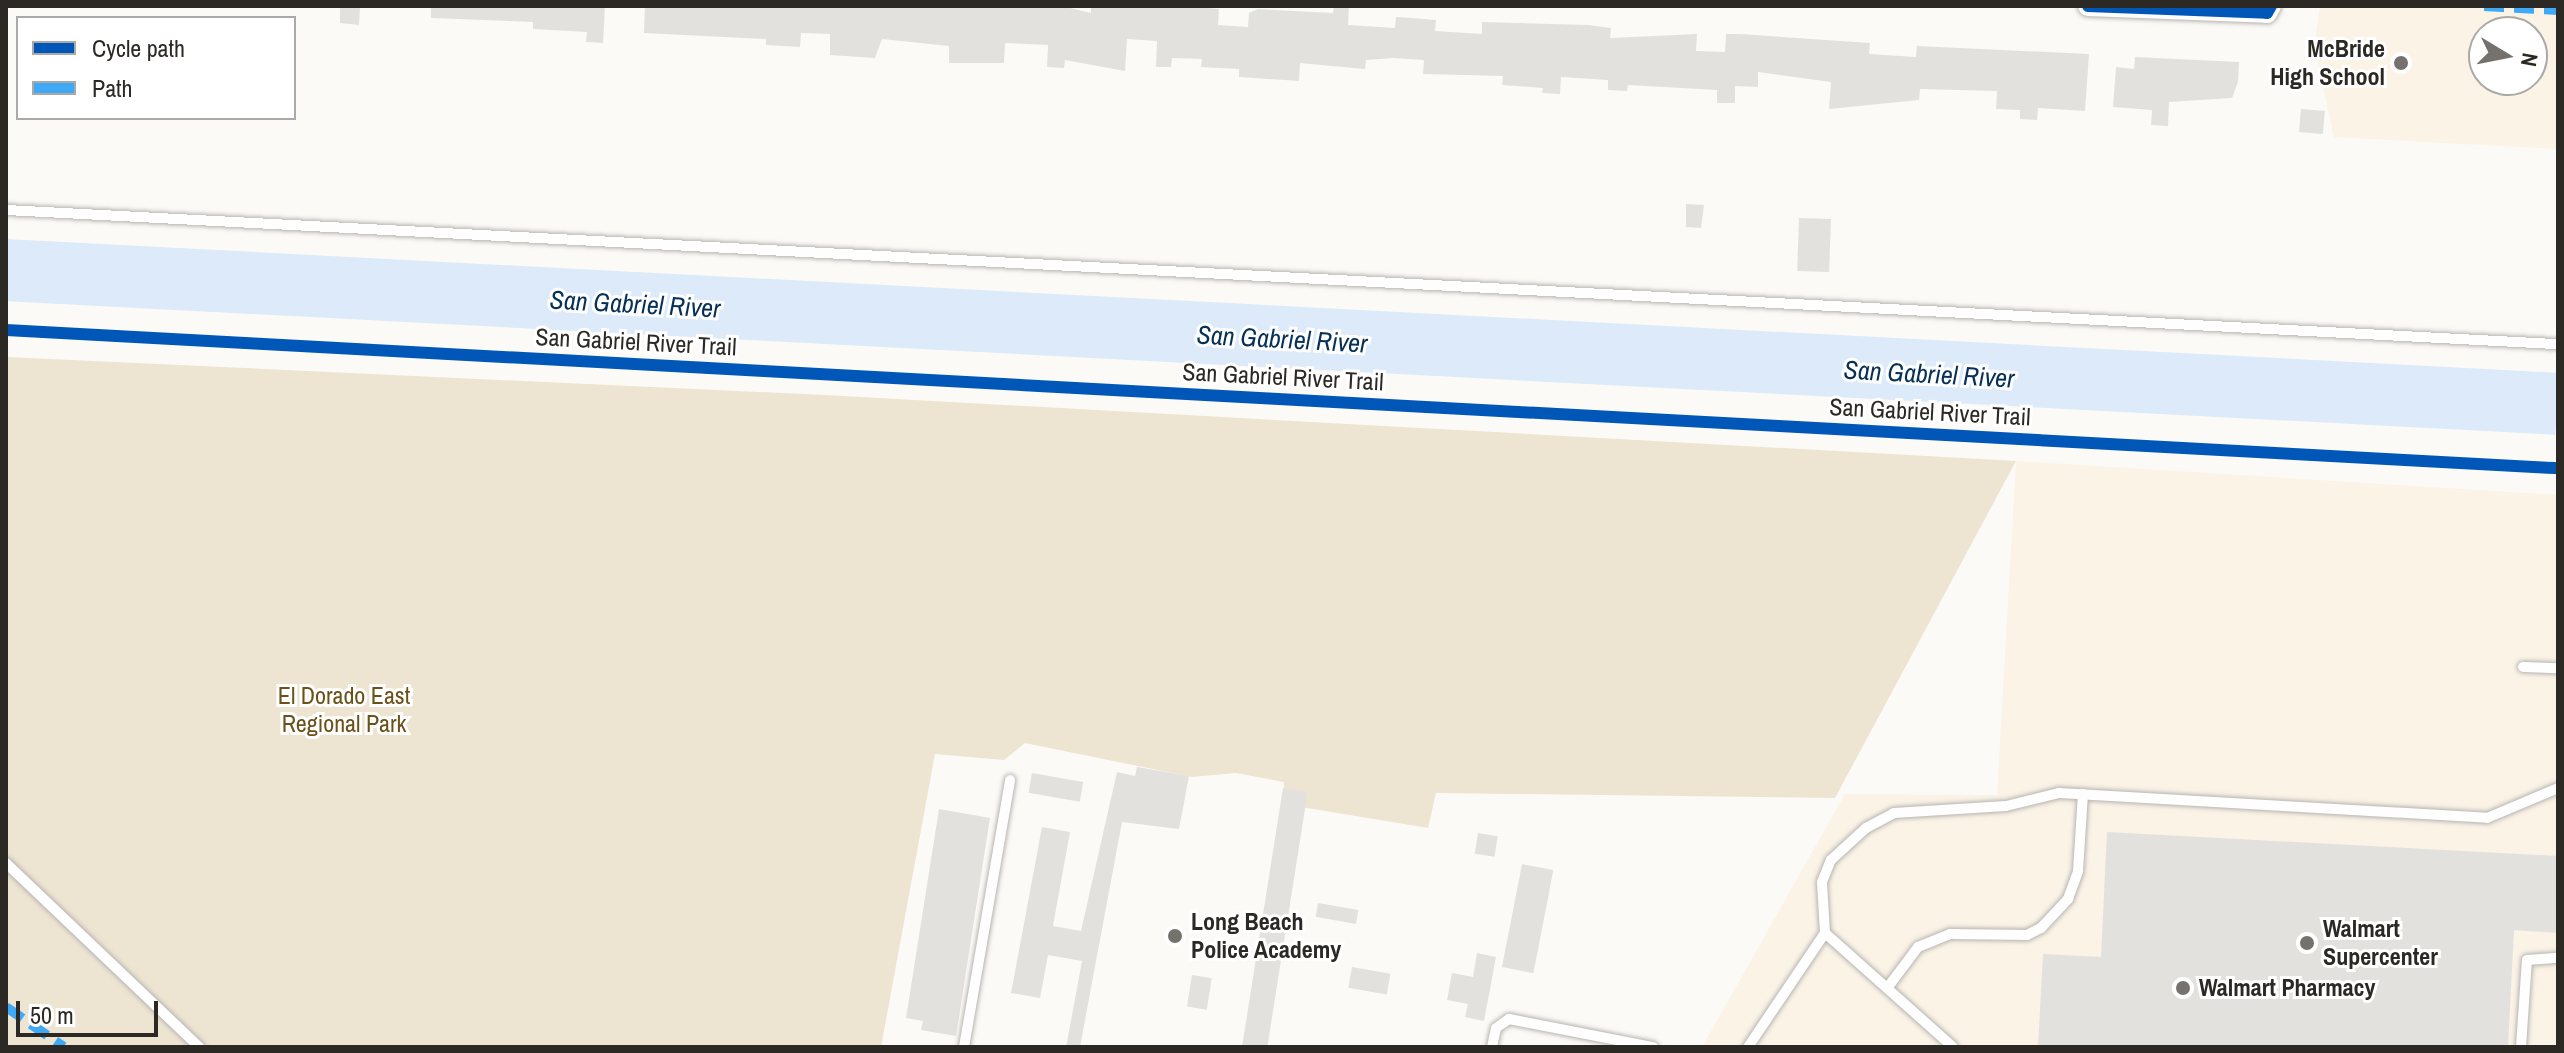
<!DOCTYPE html>
<style>
body{margin:0}
#map{position:relative;width:2564px;height:1053px;overflow:hidden;background:#fcfaf7;font-family:"Archivo Narrow",sans-serif}
div>[style]{position:absolute}
[style*='--x']{left:calc(var(--x)*1px);top:calc(var(--y)*1px);width:calc(var(--w)*1px);rotate:calc(var(--a)*1deg)}
.built>*{inset:0;background:#faf3e6}
.green>*{inset:0;background:#eee4d2}
.water>*{inset:0;background:#dceafa;transform-origin:0 0}
.building>*{inset:0;background:#e3e1dd;transform-origin:0 0}
.roads{filter:drop-shadow(0 0 2px #b7b5b2) drop-shadow(0 0 2px #b7b5b2)}
.lane>*{height:10px;margin:-5px;padding:0 5px;transform-origin:5px;border-radius:5px;background:#fffefe}
.street>*{height:20px;margin:-10px;padding:0 10px;transform-origin:10px;border-radius:10px;background:#fffefe}
.quiet>*{height:10px;margin-top:-5px;transform-origin:0;background:repeating-linear-gradient(90deg,#3fa9f5 0 20px,transparent 0 30px)}
.cycleway>*{height:12px;margin:-6px;padding:0 6px;transform-origin:6px;border-radius:6px;background:#0057b8}
.dots>*{width:22px;height:22px;translate:-50% -50%;box-sizing:border-box;border:4px solid #fff;border-radius:50%}
span{translate:-50% -50%;white-space:nowrap;text-align:center;line-height:1.15;-webkit-text-stroke:6px #fff;paint-order:stroke}
.poi-label{font-size:24px;color:#2c2924;font-weight:700}
.right{translate:-100% -50%;text-align:right}
.left{translate:0 -50%;text-align:left}
.street-label{font-size:24px;color:#2c2924}
.park-label{font-size:24px;color:#6a5118}
.water-label{font-size:26px;color:#063055;font-style:italic}
.frame{position:absolute;inset:0;border:8px solid #2c2924;pointer-events:none}
.legend{position:absolute;left:16px;top:16px;width:280px;height:104px;box-sizing:border-box;background:#fff;border:2px solid #aba9a7;margin:0;padding:10px 14px;list-style:none;font-size:24px;color:#2c2924}
.legend li{display:flex;align-items:center;gap:16px;height:40px}
.legend b{width:40px;border:2px solid #aba9a7}
.north{position:absolute;left:2468px;top:16px;width:80px;height:80px;box-sizing:border-box;background:#fff;border:2px solid #aba9a7;border-radius:50%;rotate:100deg;font-size:22px;font-weight:700;line-height:32px;text-align:center;color:#2c2924}
.north::after{content:'';display:block;margin:auto;width:28px;height:36px;background:#75726e;clip-path:polygon(50% 0,100% 100%,50% 72%,0 100%)}
.scale{position:absolute;left:16px;top:1001px;width:142px;height:36px;box-sizing:border-box;border:4px solid #2c2924;border-top:0;padding-left:10px;font-size:24px;line-height:28px;white-space:nowrap;color:#2c2924;-webkit-text-stroke:6px #fff;paint-order:stroke}
</style>
<div id="map">
<div class="built">
<div style="clip-path:polygon(evenodd,2320px 6px,2558px 6px,2558px 149px,2334px 137px,2314px 46px,2320px 6px,2484px 32px,2532px 32px,2532px 80px,2484px 80px,2484px 32px)"></div>
<div style="clip-path:polygon(2016px 461px,2558px 495px,2558px 1047px,1702px 1047px,1845px 794px,1997px 795px)"></div>
</div>
<div class="green">
<div style="clip-path:polygon(6px 357px,825px 395px,2016px 461px,1835px 798px,1436px 793px,1428px 828px,1283px 804px,1284px 782px,1236px 773px,1192px 777px,1025px 743px,1004px 760px,935px 754px,881px 1047px,6px 1047px)"></div>
</div>
<div class="water">
<div style="left:6px;top:239px;width:2556px;height:62px;rotate:3deg"></div>
</div>
<div class="building">
<div style="clip-path:polygon(340px 6px,360px 6px,359px 25px,340px 23px)"></div>
<div style="clip-path:polygon(431px 6px,605px 6px,603px 43px,586px 42px,587px 32px,533px 29px,533px 22px,431px 18px)"></div>
<div style="clip-path:polygon(645px 6px,1062px 6px,1091px 13px,1091px 6px,1185px 6px,1219px 9px,1218px 25px,1248px 27px,1249px 13px,1258px 9px,1333px 13px,1334px 6px,1349px 6px,1348px 25px,1395px 28px,1396px 17px,1412px 18px,1436px 20px,1435px 31px,1482px 34px,1482px 22px,1588px 25px,1611px 28px,1610px 38px,1697px 34px,1696px 51px,1725px 52px,1726px 34px,1740px 34px,1870px 43px,1869px 54px,1916px 57px,1917px 46px,2089px 54px,2085px 111px,2038px 108px,2037px 120px,2020px 119px,2020px 110px,1996px 109px,1997px 91px,1920px 89px,1919px 100px,1829px 109px,1831px 82px,1758px 72px,1758px 87px,1735px 86px,1735px 103px,1717px 103px,1717px 90px,1628px 85px,1627px 91px,1608px 90px,1608px 80px,1561px 77px,1560px 94px,1542px 93px,1543px 88px,1502px 85px,1503px 76px,1423px 74px,1424px 60px,1393px 58px,1366px 60px,1365px 69px,1300px 63px,1299px 81px,1239px 77px,1239px 69px,1201px 67px,1202px 59px,1172px 58px,1171px 67px,1156px 67px,1157px 41px,1127px 39px,1125px 71px,1065px 60px,1064px 68px,1047px 67px,1048px 45px,1005px 43px,1004px 63px,949px 63px,949px 46px,882px 39px,875px 58px,830px 55px,830px 34px,801px 33px,800px 47px,766px 45px,766px 39px,644px 33px)"></div>
<div style="clip-path:polygon(2135px 57px,2239px 62px,2238px 82px,2232px 98px,2169px 102px,2168px 126px,2151px 125px,2152px 110px,2113px 107px,2116px 67px,2134px 69px)"></div>
<div style="left:2301px;top:109px;width:24px;height:23px;rotate:5deg"></div>
<div style="clip-path:polygon(1686px 204px,1704px 205px,1701px 228px,1686px 227px)"></div>
<div style="left:1799px;top:218px;width:32px;height:53px;rotate:2deg"></div>
<div style="clip-path:polygon(1137px 767px,1189px 776px,1179px 829px,1122px 822px,1080px 1047px,1066px 1047px,1082px 961px,1048px 955px,1040px 998px,1011px 993px,1042px 827px,1070px 832px,1053px 926px,1081px 931px,1117px 772px,1135px 776px)"></div>
<div style="left:1032px;top:773px;width:52px;height:20px;rotate:10deg"></div>
<div style="left:1283px;top:788px;width:25px;height:263px;rotate:9deg"></div>
<div style="clip-path:polygon(939px 809px,990px 818px,956px 1036px,921px 1030px,923px 1021px,906px 1018px)"></div>
<div style="clip-path:polygon(2107px 832px,2558px 856px,2558px 933px,2514px 930px,2508px 1047px,2038px 1047px,2043px 954px,2101px 957px)"></div>
<div style="left:1478px;top:833px;width:20px;height:21px;rotate:9deg"></div>
<div style="left:1522px;top:864px;width:32px;height:105px;rotate:11deg"></div>
<div style="left:1318px;top:903px;width:41px;height:14px;rotate:10deg"></div>
<div style="clip-path:polygon(1477px 953px,1496px 957px,1484px 1021px,1465px 1017px,1468px 1004px,1447px 1000px,1452px 973px,1473px 977px)"></div>
<div style="left:1352px;top:967px;width:39px;height:21px;rotate:10deg"></div>
<div style="left:1192px;top:975px;width:20px;height:32px;rotate:9deg"></div>
</div>
<div class="roads">
<div class="lane">
<div style="--x:6;--y:210;--w:2556;--a:3.01"></div>
<div style="--x:2523;--y:667;--w:35;--a:2"></div>
<div style="--x:6;--y:863;--w:267;--a:43.6"></div>
<div style="--x:1888;--y:987;--w:50;--a:-53.1"></div>
<div style="--x:1918;--y:947;--w:35;--a:-22"></div>
<div style="--x:1950;--y:934;--w:77;--a:0.7"></div>
<div style="--x:2027;--y:935;--w:16;--a:-27"></div>
<div style="--x:2041;--y:928;--w:40;--a:-47"></div>
<div style="--x:2068;--y:899;--w:30;--a:-70"></div>
<div style="--x:2078;--y:871;--w:77;--a:-86.3"></div>
<div style="--x:964;--y:1047;--w:271;--a:-80.2"></div>
<div style="--x:1492;--y:1047;--w:19;--a:-78"></div>
<div style="--x:1496;--y:1028;--w:16;--a:-35"></div>
<div style="--x:1509;--y:1019;--w:147;--a:11"></div>
<div style="--x:1748;--y:1047;--w:138;--a:-56"></div>
<div style="--x:1953;--y:1047;--w:171;--a:-138.3"></div>
<div style="--x:1825;--y:933;--w:51;--a:-93.4"></div>
<div style="--x:1822;--y:882;--w:24;--a:-68"></div>
<div style="--x:1831;--y:860;--w:47;--a:-42.4"></div>
<div style="--x:1866;--y:828;--w:32;--a:-28"></div>
<div style="--x:1894;--y:813;--w:112;--a:-3.6"></div>
<div style="--x:2006;--y:806;--w:55;--a:-13.8"></div>
<div style="--x:2059;--y:793;--w:429;--a:3.3"></div>
<div style="--x:2487;--y:818;--w:77;--a:-22.9"></div>
<div style="--x:2521;--y:1047;--w:87;--a:-86.1"></div>
<div style="--x:2527;--y:960;--w:31;--a:-4"></div>
</div>
<div class="street">
<div style="--x:2088;--y:6;--w:179;--a:2.2"></div>
<div style="--x:2267;--y:13;--w:8;--a:-60"></div>
</div>
</div>
<div class="quiet">
<div style="--x:2484;--y:6;--w:74;--a:3.1"></div>
<div style="--x:6;--y:1007;--w:70;--a:34.6"></div>
</div>
<div class="cycleway">
<div style="--x:2088;--y:6;--w:179;--a:2.2"></div>
<div style="--x:2267;--y:13;--w:8;--a:-60"></div>
<div style="--x:6;--y:330;--w:2556;--a:3.1"></div>
</div>
<div class="dots">
<div style="left:2401px;top:63px;background:#75726e"></div>
<div style="left:1175px;top:936px;background:#75726e"></div>
<div style="left:2307px;top:943px;background:#75726e"></div>
<div style="left:2183px;top:988px;background:#75726e"></div>
</div>
<div class="poi-label">
<span class="right" style="left:2385px;top:63px">McBride<br>High School</span>
<span class="left" style="left:1191px;top:936px">Long Beach<br>Police Academy</span>
<span class="left" style="left:2323px;top:943px">Walmart<br>Supercenter</span>
<span class="left" style="left:2199px;top:988px">Walmart Pharmacy</span>
</div>
<div class="street-label">
<span style="left:636px;top:342px;rotate:3deg">San Gabriel River Trail</span>
<span style="left:1283px;top:377px;rotate:3deg">San Gabriel River Trail</span>
<span style="left:1930px;top:412px;rotate:3deg">San Gabriel River Trail</span>
</div>
<div class="park-label">
<span style="left:344px;top:710px">El Dorado East<br>Regional Park</span>
</div>
<div class="water-label">
<span style="left:635px;top:304px;rotate:3deg">San Gabriel River</span>
<span style="left:1282px;top:339px;rotate:3deg">San Gabriel River</span>
<span style="left:1929px;top:374px;rotate:3deg">San Gabriel River</span>
</div>
<div class="frame"></div>
<ul class="legend">
<li><b style="height:10px;background:#0057b8"></b>Cycle path</li>
<li><b style="height:10px;background:#3fa9f5"></b>Path</li>
</ul>
<div class="north">N</div>
<div class="scale">50 m</div>
</div>
